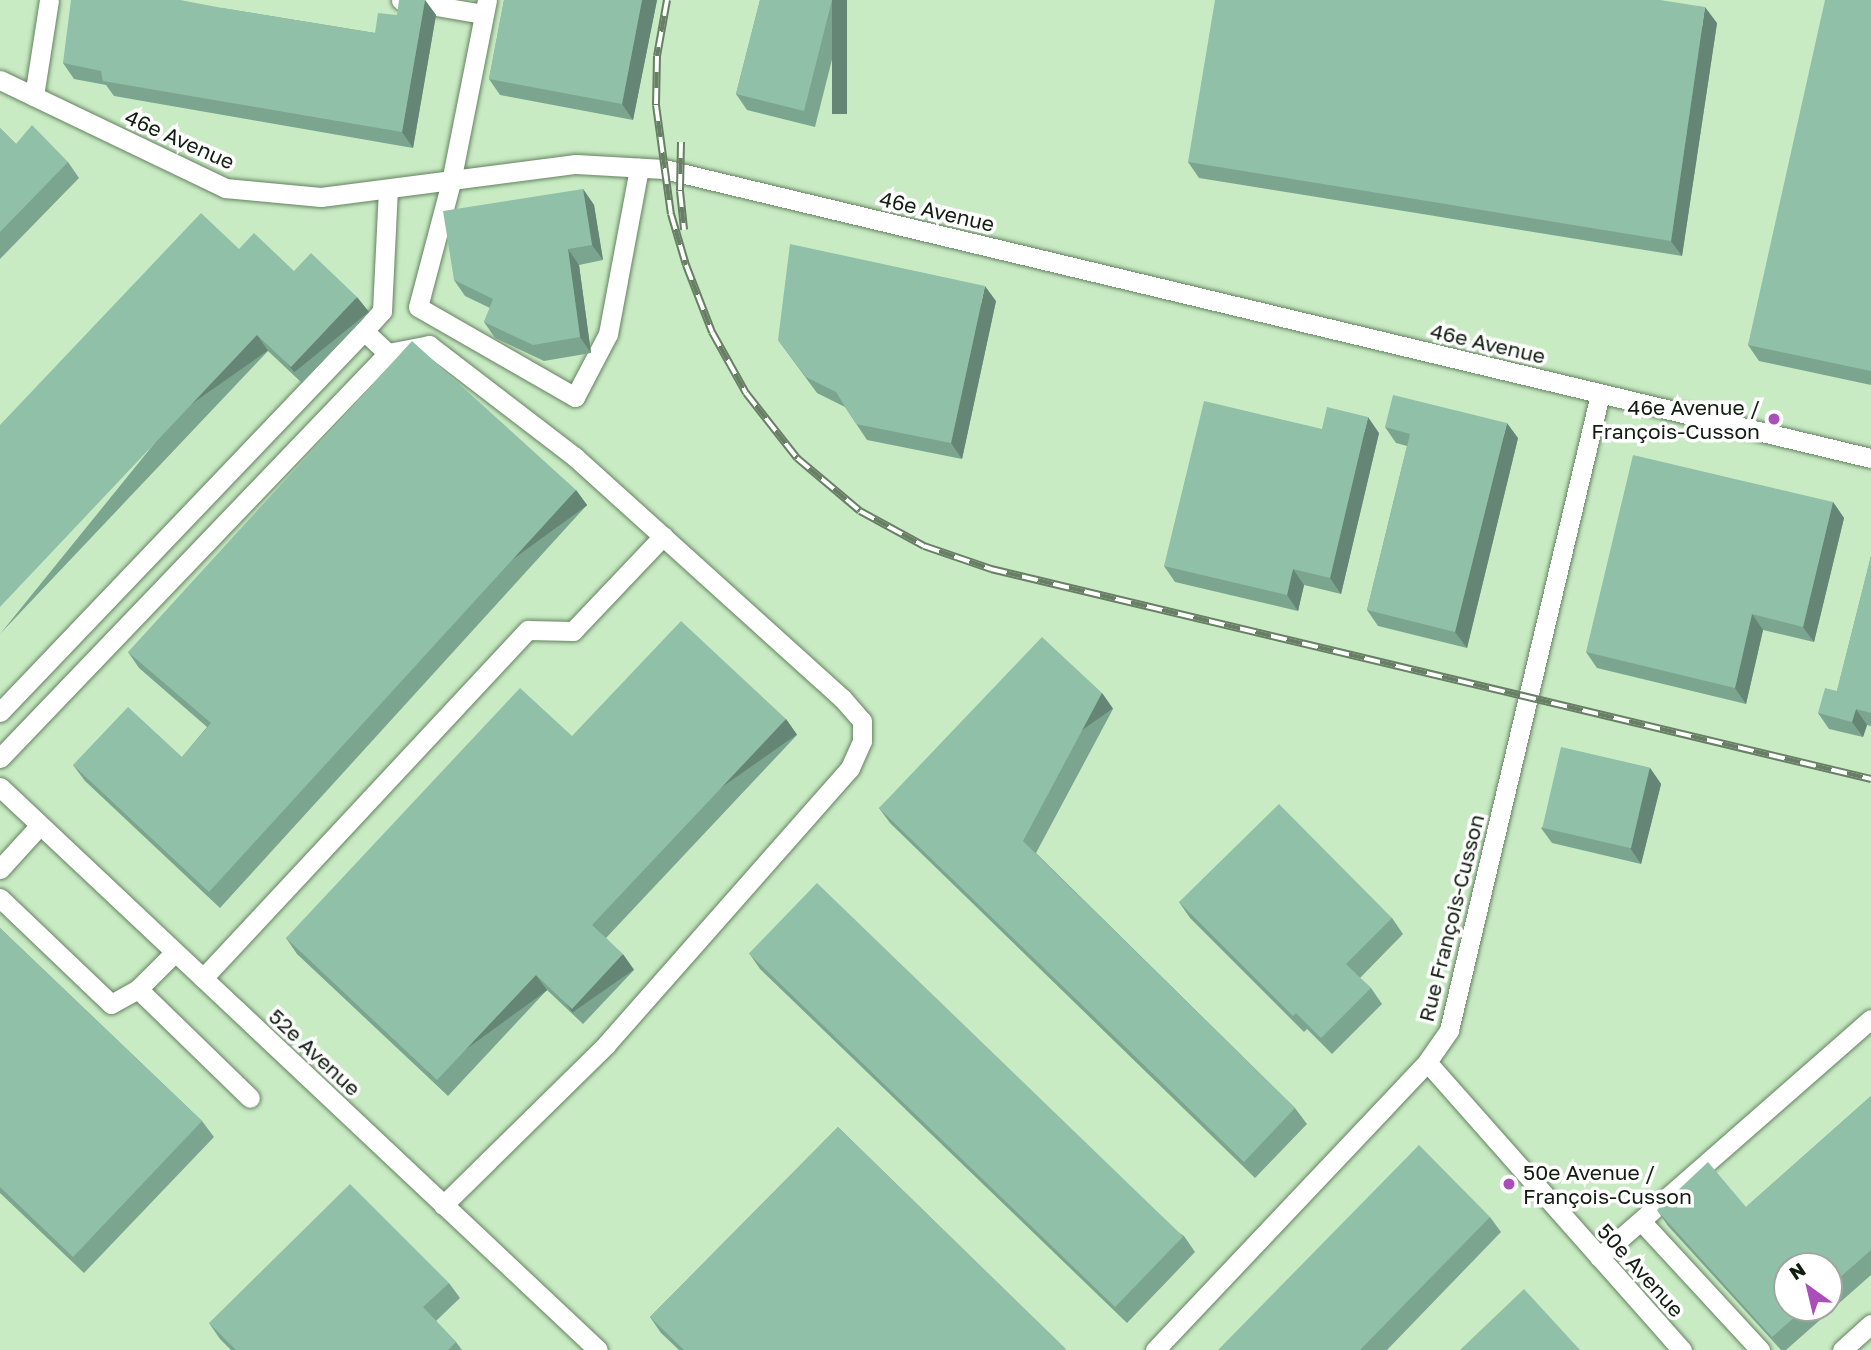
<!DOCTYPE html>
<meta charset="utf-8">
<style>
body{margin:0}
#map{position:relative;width:1871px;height:1350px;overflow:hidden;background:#c9ebc4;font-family:"Golos Text",sans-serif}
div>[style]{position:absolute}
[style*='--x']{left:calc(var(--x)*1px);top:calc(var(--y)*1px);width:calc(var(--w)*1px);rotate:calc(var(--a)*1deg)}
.roads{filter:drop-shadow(0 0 2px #648260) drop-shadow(0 0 2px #648260)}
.minor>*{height:19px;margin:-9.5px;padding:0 9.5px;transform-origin:9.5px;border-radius:9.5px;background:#fff}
.rail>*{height:8px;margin-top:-4px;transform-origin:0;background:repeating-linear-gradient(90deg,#fff 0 16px,#687f65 0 32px);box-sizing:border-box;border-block:2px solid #687f65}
.wall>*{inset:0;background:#7ca590}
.shaded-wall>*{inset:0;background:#658675;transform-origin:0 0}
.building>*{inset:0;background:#90c0a7;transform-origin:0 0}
.dots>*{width:19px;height:19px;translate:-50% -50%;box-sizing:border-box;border:4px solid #fff;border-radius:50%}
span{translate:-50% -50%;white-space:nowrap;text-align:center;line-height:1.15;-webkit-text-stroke:7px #fff;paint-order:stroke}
.street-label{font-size:21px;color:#111e10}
.poi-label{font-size:21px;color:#111e10}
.right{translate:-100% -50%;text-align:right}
.left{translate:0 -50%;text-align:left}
.north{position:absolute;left:1773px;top:1252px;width:70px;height:70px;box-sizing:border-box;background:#fff;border:2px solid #a0a59f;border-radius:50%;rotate:326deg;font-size:19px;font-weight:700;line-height:28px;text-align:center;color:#111e10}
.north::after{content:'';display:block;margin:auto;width:24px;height:32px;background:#aa4eb9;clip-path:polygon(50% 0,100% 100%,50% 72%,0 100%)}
</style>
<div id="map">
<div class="roads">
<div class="minor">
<div style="--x:401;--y:0;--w:84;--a:9.6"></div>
<div style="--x:487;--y:0;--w:186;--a:101.2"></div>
<div style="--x:451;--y:182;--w:129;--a:104.8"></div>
<div style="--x:418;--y:307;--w:181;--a:29.8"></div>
<div style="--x:575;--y:397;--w:71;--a:-62.4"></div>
<div style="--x:608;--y:334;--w:169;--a:-79.4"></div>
<div style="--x:0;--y:80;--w:250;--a:25.6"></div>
<div style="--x:225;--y:188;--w:96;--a:5.4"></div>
<div style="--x:321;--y:197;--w:257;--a:-7.4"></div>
<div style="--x:576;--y:164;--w:88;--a:3.3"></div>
<div style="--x:664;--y:169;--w:1241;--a:13.47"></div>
<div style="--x:34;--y:96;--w:97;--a:-81.1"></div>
<div style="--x:364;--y:331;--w:27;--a:-48"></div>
<div style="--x:382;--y:311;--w:121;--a:-87.2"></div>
<div style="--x:388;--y:353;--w:42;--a:-11"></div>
<div style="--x:429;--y:345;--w:184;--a:37.5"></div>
<div style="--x:575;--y:457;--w:360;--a:42.1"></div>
<div style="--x:842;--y:698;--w:30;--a:49"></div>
<div style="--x:862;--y:721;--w:20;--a:90"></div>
<div style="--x:862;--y:741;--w:30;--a:114"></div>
<div style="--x:850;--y:768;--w:368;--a:131.4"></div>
<div style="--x:607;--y:1044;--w:230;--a:135.5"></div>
<div style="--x:0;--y:712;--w:527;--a:-46.31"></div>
<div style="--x:364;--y:331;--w:33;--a:43"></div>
<div style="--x:388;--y:353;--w:561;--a:133.77"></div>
<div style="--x:0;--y:787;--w:821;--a:43.27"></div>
<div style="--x:0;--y:869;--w:59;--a:-47.7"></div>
<div style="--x:0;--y:898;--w:153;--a:43.7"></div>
<div style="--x:111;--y:1004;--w:31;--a:-29"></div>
<div style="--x:138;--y:989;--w:52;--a:-45"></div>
<div style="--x:203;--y:978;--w:476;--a:-47"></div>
<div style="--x:528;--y:630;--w:45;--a:1.3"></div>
<div style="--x:573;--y:631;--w:131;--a:-46.5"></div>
<div style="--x:138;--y:989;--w:156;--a:44.2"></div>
<div style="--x:1427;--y:1062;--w:385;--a:48.5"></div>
<div style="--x:1641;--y:1221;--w:176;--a:47.3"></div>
<div style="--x:1599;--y:1257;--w:361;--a:-41.2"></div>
<div style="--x:1155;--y:1350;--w:396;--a:-46.6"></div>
<div style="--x:1427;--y:1062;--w:39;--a:-55"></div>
<div style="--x:1449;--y:1030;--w:654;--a:-76.64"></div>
<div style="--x:1842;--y:1350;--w:39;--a:-42"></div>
</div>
</div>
<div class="rail">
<div style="--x:667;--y:0;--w:57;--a:100.1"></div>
<div style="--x:657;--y:56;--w:49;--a:91.2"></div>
<div style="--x:656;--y:105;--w:110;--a:82.2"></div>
<div style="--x:671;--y:214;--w:53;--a:73.6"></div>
<div style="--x:686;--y:265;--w:72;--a:68.8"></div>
<div style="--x:712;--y:332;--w:70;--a:60.9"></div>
<div style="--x:746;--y:393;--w:83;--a:51.9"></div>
<div style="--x:797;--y:458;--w:82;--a:40.1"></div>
<div style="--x:860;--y:511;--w:73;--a:28.7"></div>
<div style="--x:924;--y:546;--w:71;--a:18.9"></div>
<div style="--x:991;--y:569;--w:905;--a:13.42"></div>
<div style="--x:681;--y:142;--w:49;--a:91.2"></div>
<div style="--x:680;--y:191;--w:39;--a:84"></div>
</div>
<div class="wall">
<div style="clip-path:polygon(425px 0,436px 15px,413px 148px,114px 96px,106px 85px,74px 79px,63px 63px,222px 8px,375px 33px,397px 15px)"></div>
<div style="clip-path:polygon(504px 0,657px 0,633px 120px,500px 95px,489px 79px)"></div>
<div style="clip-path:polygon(760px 0,847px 0,815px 127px,747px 110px,736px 94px)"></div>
<div style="clip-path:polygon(1871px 0,1871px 385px,1759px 361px,1748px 345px)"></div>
<div style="clip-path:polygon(1717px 23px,1682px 256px,1199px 178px,1188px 162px)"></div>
<div style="clip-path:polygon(0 128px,16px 144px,68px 162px,79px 178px,0 259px)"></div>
<div style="clip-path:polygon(583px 189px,594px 205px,603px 260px,579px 265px,591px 353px,544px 361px,495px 338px,484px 322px,490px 308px,465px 296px,454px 280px)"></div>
<div style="clip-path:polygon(294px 271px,369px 312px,302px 383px,268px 351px,0 634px)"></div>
<div style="clip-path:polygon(996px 301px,962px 459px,867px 440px,845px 407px,817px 393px,778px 340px)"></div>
<div style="clip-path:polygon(1385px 427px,1518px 438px,1467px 648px,1378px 626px,1367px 610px,1407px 446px,1396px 443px)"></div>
<div style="clip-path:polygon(1322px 429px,1379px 433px,1341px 594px,1304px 585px,1298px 611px,1175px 582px,1164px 566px)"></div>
<div style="clip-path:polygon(576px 490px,587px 505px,220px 908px,85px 781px,73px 765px,182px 757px,207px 727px,139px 668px,128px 652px)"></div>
<div style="clip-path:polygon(1833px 502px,1844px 518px,1814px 642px,1763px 630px,1746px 704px,1597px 668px,1586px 652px)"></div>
<div style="clip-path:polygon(1871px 556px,1871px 726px,1867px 725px,1863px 737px,1829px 729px,1818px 713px,1837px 691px)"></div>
<div style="clip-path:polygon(1102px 693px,1113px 709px,1036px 853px,1295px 1108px,1307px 1124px,1255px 1178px,890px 823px,879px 808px)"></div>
<div style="clip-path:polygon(786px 719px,797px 735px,606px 938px,634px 970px,583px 1024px,547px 990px,448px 1096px,297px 954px,286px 938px,572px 736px)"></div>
<div style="clip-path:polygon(1650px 768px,1661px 784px,1641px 864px,1552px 843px,1541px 828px)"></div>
<div style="clip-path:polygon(1179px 902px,1392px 918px,1403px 934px,1360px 978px,1371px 988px,1382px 1004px,1332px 1054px,1307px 1029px,1304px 1032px,1190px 918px)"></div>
<div style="clip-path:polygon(0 928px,202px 1121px,214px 1137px,84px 1273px,0 1193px)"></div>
<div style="clip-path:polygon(749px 953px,1184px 1236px,1195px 1252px,1127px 1323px,760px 969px)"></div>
<div style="clip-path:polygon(evenodd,1871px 1096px,1871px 1275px,1786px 1350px,1781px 1350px,1668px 1226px,1657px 1210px,1746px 1207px,1871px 1096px,1829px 1266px,1829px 1308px,1787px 1308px,1829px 1266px)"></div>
<div style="clip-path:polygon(838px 1127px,1066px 1350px,679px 1350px,661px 1333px,650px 1317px)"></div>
<div style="clip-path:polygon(1490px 1217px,1501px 1232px,1387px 1350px,1218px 1350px)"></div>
<div style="clip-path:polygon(449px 1283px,460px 1298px,436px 1321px,456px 1342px,462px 1350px,231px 1350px,220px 1339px,209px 1323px)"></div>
</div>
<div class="shaded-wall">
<div style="clip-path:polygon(425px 0,436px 15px,413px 148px,402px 132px)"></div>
<div style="clip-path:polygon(642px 0,657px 0,633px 120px,622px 104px)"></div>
<div style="left:832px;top:0;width:15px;height:114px"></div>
<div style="clip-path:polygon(1705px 7px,1717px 23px,1682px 256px,1671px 241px)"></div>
<div style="clip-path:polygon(583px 189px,594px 205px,603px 260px,592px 245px)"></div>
<div style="clip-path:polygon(568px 249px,579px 265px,591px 353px,580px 337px)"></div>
<div style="clip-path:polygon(985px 286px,996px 301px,962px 459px,951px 443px)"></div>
<div style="left:357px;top:297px;width:19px;height:96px;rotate:51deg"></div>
<div style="left:257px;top:335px;width:19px;height:374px;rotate:55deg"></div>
<div style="clip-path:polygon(1368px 417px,1379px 433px,1341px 594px,1330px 578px)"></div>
<div style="clip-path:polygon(1507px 423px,1518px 438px,1467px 648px,1455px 632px)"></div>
<div style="left:576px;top:490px;width:19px;height:544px;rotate:54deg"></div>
<div style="clip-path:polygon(1833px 502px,1844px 518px,1814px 642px,1803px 627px)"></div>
<div style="clip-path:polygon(1293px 569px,1304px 585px,1298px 611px,1287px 595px)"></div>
<div style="clip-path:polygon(1752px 614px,1763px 630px,1746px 704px,1735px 688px)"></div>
<div style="left:1102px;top:693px;width:19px;height:168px;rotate:55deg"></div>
<div style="clip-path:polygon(1856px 709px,1867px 725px,1863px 737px,1852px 722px)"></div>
<div style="left:786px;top:719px;width:19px;height:283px;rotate:55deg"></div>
<div style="clip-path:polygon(1650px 768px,1661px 784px,1641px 864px,1630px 848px)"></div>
<div style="left:623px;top:954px;width:19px;height:75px;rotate:55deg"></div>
<div style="left:536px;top:975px;width:19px;height:144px;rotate:54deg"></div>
</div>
<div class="building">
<div style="clip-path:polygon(71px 0,180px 0,222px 8px,375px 33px,378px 13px,397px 15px,399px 0,425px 0,402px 132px,103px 81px,101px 71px,63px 63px)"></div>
<div style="clip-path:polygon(504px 0,642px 0,622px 104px,489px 79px)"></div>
<div style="clip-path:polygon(760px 0,832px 0,804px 111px,736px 94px)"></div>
<div style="clip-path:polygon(1215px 0,1660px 0,1705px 7px,1671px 241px,1188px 162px)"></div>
<div style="clip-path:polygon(1825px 0,1871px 0,1871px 371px,1748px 345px)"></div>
<div style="clip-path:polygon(32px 125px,68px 162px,0 232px,0 128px,16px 144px)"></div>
<div style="clip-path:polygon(583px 189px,592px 245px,568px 249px,580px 337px,533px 345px,484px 322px,493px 299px,454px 280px,443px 211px)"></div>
<div style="clip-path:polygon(201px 213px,239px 249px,254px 233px,294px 271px,311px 253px,357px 297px,291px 367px,257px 335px,0 607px,0 425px)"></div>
<div style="clip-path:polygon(790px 244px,985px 286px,951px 443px,856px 424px,836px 392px,806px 377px,778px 340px)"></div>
<div style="clip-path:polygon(412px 341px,576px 490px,209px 892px,73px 765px,128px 707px,182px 757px,211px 723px,128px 652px)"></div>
<div style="clip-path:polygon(1393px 395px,1507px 423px,1455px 632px,1367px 610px,1410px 434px,1385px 427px)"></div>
<div style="clip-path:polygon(1204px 401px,1322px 429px,1327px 407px,1368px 417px,1330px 578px,1293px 569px,1287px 595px,1164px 566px)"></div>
<div style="clip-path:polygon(1633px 455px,1833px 502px,1803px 627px,1752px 614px,1735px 688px,1586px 652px)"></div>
<div style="clip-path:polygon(1871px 556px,1871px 713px,1856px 709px,1852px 722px,1818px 713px,1825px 688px,1837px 691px)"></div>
<div style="clip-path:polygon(681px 621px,786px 719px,592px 925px,623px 954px,572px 1009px,536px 975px,437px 1080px,286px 938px,520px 688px,572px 736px)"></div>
<div style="clip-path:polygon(1042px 637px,1102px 693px,1023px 841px,1295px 1108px,1244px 1162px,879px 808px)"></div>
<div style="left:1561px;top:747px;width:91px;height:83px;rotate:13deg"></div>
<div style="clip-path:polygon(1279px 804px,1392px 918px,1346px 964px,1371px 988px,1321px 1038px,1296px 1013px,1293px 1016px,1179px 902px)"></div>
<div style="left:817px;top:883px;width:509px;height:98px;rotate:44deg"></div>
<div style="clip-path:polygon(0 928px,202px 1121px,73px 1257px,0 1187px)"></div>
<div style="clip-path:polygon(1871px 1096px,1871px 1250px,1829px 1287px,1829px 1266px,1787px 1266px,1787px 1308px,1805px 1308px,1772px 1337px,1657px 1210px,1708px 1162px,1746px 1207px)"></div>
<div style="clip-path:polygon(838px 1127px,1066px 1349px,1065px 1350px,684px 1350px,650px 1317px)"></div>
<div style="clip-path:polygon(1419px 1145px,1490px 1217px,1360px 1350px,1218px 1350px)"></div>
<div style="clip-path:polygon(350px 1184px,449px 1283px,423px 1307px,456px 1342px,448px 1350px,236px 1350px,209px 1323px)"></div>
<div style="clip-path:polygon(1524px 1289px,1580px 1350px,1460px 1350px)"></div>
</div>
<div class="dots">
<div style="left:1774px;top:419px;background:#aa4eb9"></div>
<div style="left:1509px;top:1184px;background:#aa4eb9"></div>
</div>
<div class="street-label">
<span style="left:180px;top:139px;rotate:24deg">46e Avenue</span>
<span style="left:937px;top:211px;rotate:13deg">46e Avenue</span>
<span style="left:1488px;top:343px;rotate:13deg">46e Avenue</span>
<span style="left:1451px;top:918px;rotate:-76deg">Rue François-Cusson</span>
<span style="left:315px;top:1052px;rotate:43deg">52e Avenue</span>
<span style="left:1641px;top:1270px;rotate:48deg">50e Avenue</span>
</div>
<div class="poi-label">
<span class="right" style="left:1760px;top:419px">46e Avenue /<br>François-Cusson</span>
<span class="left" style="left:1523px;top:1184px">50e Avenue /<br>François-Cusson</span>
</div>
<div class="north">N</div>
</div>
